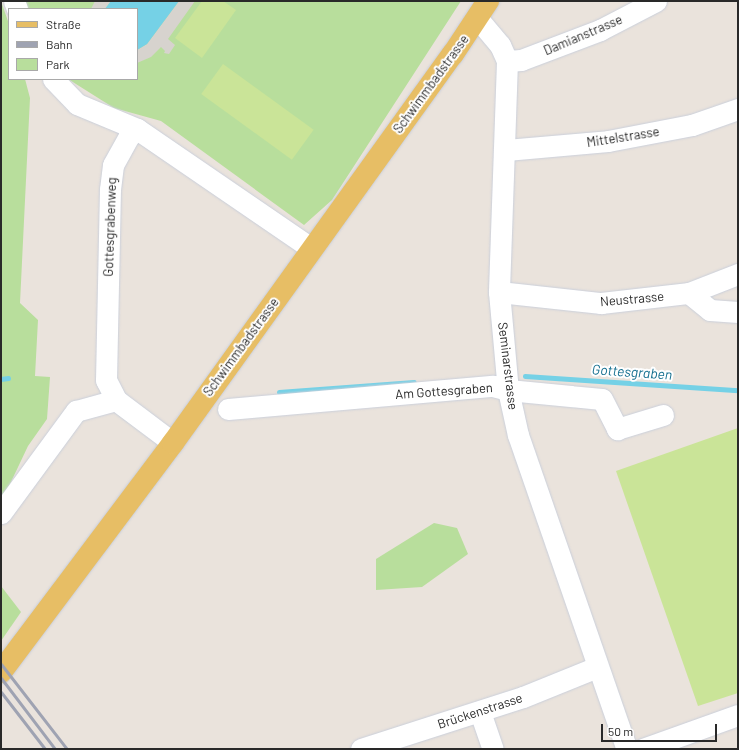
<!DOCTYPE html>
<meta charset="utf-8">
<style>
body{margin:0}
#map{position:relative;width:739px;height:750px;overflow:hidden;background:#eae3dc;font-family:Barlow,sans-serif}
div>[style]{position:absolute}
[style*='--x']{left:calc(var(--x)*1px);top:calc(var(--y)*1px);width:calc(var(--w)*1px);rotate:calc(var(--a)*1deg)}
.green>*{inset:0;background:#b8de9c}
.pitch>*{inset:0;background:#cae498;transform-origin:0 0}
.plaza>*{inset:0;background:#d7d3ce}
.water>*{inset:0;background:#75d1e6}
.stream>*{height:4.5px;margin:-2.25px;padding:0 2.25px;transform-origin:2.25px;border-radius:2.25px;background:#75d1e6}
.roads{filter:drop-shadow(0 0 1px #cacfda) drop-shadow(0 0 1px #cacfda)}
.minor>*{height:21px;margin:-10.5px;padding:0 10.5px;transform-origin:10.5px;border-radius:10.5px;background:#fff}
.major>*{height:22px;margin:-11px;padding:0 11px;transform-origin:11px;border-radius:11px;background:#e7be65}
.rail>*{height:3px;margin:-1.5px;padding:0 1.5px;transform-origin:1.5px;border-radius:1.5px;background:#9fa3b2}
span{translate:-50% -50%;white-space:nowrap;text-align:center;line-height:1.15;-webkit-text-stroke:4px #fff;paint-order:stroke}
.street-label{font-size:13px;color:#292929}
.water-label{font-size:14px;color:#167090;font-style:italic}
.frame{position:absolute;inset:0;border:2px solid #292929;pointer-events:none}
.legend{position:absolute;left:8px;top:8px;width:130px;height:72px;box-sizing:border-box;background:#fff;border:1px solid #a9a9a9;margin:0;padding:5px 7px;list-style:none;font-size:12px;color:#292929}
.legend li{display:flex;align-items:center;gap:8px;height:20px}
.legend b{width:20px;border:1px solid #a9a9a9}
.scale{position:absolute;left:601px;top:724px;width:116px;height:18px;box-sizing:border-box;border:2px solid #292929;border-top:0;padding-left:5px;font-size:12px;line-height:14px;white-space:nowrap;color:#292929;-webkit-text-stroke:3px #fff;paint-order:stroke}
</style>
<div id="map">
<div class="green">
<div style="clip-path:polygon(1px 1px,9px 24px,9px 79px,25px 79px,30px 98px,20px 303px,38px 320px,35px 376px,50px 377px,47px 419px,28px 446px,1px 503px)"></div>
<div style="clip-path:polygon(25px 1px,461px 1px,332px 200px,304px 225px,161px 121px,114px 108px,68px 79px,137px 79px,137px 9px,28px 9px)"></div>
<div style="clip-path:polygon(434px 523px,457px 528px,468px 554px,422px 587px,376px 590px,376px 559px)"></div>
<div style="clip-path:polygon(1px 586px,21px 612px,1px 641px)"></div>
</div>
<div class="pitch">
<div style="clip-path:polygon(202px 1px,223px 1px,236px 10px,202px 58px,175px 38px)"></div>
<div style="left:223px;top:64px;width:112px;height:37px;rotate:36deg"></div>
<div style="clip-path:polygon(738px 428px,738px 693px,698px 706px,616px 471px)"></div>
</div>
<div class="plaza">
<div style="clip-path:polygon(95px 1px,111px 1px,105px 9px,91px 9px)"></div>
<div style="clip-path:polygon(179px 1px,195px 1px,168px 39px,175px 45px,169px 54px,164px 53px,165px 51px,161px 47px,151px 57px,137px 63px,137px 50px,147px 44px)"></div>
</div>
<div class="water">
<div style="clip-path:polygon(111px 1px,179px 1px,147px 44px,137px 50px,137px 9px,105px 9px)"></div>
</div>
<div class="stream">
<div style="--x:525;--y:376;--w:213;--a:3.8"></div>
<div style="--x:1;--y:379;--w:7;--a:-8"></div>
<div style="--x:279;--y:392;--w:135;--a:-4.2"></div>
</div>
<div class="roads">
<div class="minor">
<div style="--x:14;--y:1;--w:9;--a:69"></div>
<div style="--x:478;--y:19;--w:34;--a:50"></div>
<div style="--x:500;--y:45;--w:17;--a:66"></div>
<div style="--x:507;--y:61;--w:231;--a:92"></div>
<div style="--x:499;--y:292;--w:98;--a:84.8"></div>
<div style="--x:508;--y:390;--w:46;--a:77.5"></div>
<div style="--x:518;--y:435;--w:332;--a:70.9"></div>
<div style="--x:507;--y:61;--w:14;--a:-4"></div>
<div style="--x:521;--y:60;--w:85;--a:-20.8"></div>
<div style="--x:600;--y:30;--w:63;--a:-27.4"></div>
<div style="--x:53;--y:79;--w:35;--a:46"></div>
<div style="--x:77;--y:104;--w:65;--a:22.6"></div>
<div style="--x:137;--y:129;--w:212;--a:34.4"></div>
<div style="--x:137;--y:129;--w:11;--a:139"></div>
<div style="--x:129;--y:136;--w:33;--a:119"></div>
<div style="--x:113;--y:165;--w:24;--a:97"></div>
<div style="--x:110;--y:189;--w:191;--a:91.2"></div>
<div style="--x:106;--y:380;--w:22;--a:63"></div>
<div style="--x:116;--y:400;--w:71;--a:37"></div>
<div style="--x:506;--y:150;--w:102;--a:-5"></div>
<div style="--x:608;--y:141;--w:86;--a:-10.8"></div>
<div style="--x:692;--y:125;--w:49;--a:-19.2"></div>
<div style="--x:499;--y:292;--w:103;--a:6.2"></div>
<div style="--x:601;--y:303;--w:89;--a:-6.5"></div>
<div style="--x:689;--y:293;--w:53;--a:-21.2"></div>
<div style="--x:689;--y:293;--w:27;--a:39"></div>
<div style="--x:710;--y:310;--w:28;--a:4"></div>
<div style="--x:228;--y:409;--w:266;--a:-5"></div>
<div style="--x:493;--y:386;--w:16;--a:15"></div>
<div style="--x:508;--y:390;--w:94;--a:5.5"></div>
<div style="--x:602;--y:399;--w:34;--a:63"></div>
<div style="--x:617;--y:429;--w:48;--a:-16.9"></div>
<div style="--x:1;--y:513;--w:127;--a:-53.7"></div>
<div style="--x:76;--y:411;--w:41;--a:-15.4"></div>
<div style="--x:480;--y:712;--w:39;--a:71"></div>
<div style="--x:361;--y:749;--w:170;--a:-17.8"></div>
<div style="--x:523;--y:697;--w:80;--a:-22.1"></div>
<div style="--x:643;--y:749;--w:101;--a:-19.7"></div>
</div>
<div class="major">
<div style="--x:1;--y:672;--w:286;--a:-53.1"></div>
<div style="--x:173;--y:443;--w:479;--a:-54.3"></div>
<div style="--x:453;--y:54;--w:64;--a:-56.6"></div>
</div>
</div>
<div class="rail">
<div style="--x:1;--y:664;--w:108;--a:52.2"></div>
<div style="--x:1;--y:678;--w:89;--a:52.7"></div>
<div style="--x:1;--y:692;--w:72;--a:52.3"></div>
</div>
<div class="street-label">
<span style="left:583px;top:35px;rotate:-23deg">Damianstrasse</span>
<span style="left:431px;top:84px;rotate:-54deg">Schwimmbadstrasse</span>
<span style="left:623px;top:137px;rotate:-9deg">Mittelstrasse</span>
<span style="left:110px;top:227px;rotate:-88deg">Gottesgrabenweg</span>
<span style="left:632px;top:299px;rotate:-5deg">Neustrasse</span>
<span style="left:241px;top:347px;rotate:-54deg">Schwimmbadstrasse</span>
<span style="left:508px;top:366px;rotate:83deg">Seminarstrasse</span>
<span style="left:444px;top:391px;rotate:-4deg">Am Gottesgraben</span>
<span style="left:480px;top:711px;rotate:-18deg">Brückenstrasse</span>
</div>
<div class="water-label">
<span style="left:632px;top:372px;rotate:4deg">Gottesgraben</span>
</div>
<div class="frame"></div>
<ul class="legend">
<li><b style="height:5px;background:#e7be65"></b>Straße</li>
<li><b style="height:5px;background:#9fa3b2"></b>Bahn</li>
<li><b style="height:11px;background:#b8de9c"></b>Park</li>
</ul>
<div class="scale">50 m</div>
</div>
